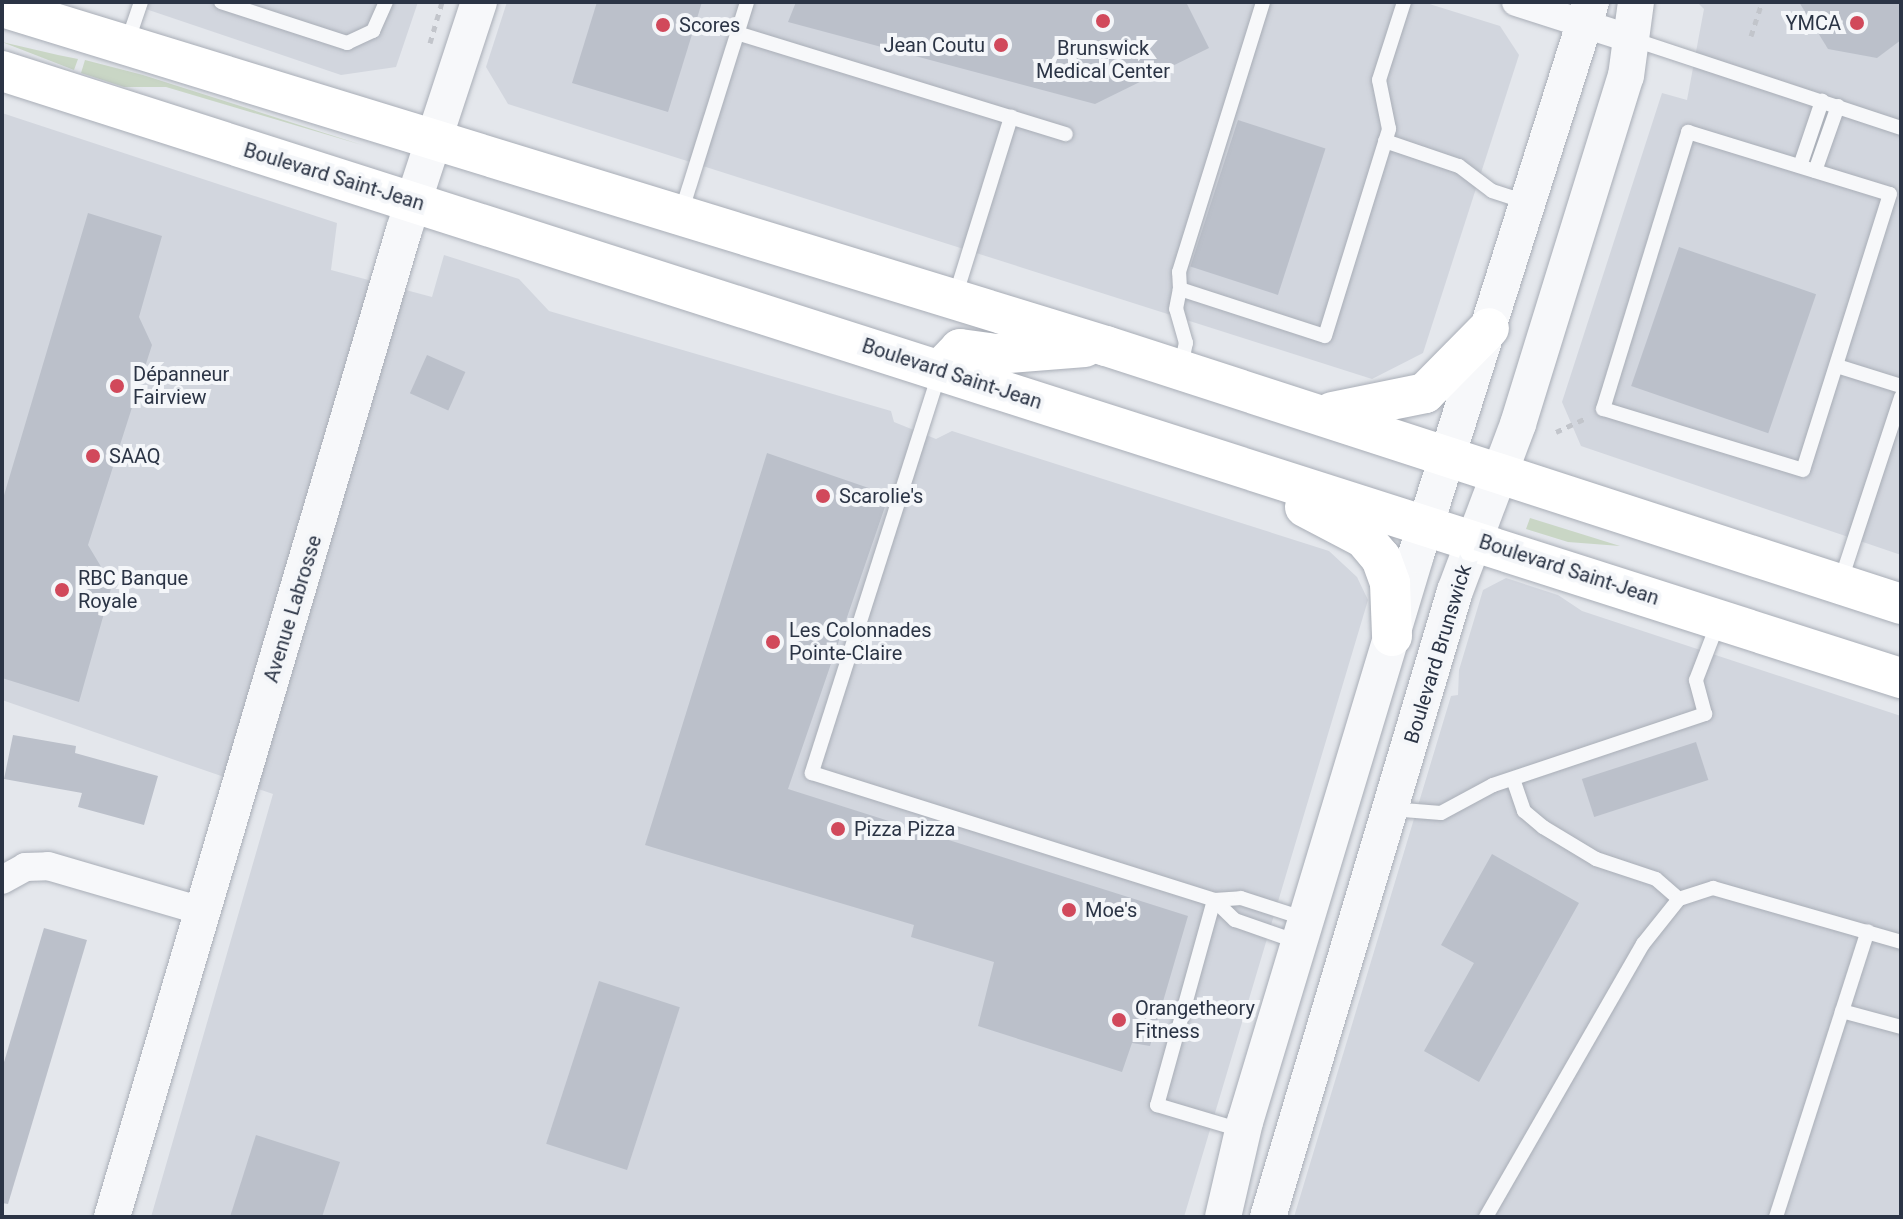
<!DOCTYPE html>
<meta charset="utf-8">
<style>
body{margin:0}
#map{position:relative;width:1903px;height:1219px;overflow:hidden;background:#e4e7ec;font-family:Roboto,sans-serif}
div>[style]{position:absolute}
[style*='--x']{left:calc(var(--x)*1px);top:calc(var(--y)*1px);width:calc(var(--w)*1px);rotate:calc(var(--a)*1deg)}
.built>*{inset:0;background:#d2d6de}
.green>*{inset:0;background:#c9d6c5}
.building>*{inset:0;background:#bbc0ca;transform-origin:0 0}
.path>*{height:5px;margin-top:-2.5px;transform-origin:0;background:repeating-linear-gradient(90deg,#c2c5cb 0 6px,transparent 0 12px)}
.roads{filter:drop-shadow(0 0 2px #a9aeb7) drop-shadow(0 0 2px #a9aeb7)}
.service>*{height:14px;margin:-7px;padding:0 7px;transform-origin:7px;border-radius:7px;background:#f7f8fa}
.minor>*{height:28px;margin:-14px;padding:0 14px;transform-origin:14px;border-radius:14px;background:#f7f8fa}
.tertiary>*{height:36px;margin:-18px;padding:0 18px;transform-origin:18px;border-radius:18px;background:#f7f8fa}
.secondary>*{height:40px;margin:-20px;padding:0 20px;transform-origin:20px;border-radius:20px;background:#fff}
.dots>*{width:22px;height:22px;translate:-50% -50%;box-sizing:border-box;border:4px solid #f4f6f9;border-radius:50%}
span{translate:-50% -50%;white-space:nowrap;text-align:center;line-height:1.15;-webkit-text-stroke:8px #f4f6f9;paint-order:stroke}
.poi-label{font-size:20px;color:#2b3445}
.right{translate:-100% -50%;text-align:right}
.left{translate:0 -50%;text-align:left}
.street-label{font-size:20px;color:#2b3445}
.frame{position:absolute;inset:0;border:4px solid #2b3445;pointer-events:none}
</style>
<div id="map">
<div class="built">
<div style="clip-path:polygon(125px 2px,418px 2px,396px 67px,341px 75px)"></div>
<div style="clip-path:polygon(507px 2px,1423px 2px,1500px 26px,1519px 55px,1423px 353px,1372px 379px,508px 104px,486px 67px)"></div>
<div style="clip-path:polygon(1697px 2px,1901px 2px,1901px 555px,1581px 446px,1562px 402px,1662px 93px,1687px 100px,1704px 9px)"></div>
<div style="clip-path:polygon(2px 113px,337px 223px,331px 270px,432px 297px,444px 255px,519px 279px,549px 311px,891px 411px,894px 422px,936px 439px,952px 431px,1329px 551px,1357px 577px,1368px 600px,1184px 1217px,151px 1217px,273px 794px,2px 700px)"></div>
<div style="clip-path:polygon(1506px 578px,1558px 595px,1582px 611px,1901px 716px,1901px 1217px,1294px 1217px,1451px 696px,1458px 695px,1459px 670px,1483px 590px)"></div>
</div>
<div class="green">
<div style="clip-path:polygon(2px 42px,58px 55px,78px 59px,74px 70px)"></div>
<div style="clip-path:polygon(85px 60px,143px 75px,362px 145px,166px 87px,124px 87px,81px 73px)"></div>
<div style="clip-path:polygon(1530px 518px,1620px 546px,1568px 542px,1526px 529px)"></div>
</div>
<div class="building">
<div style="clip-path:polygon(597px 2px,702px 2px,668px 112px,572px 83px)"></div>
<div style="clip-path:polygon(796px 2px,1186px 2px,1209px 48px,1095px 104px,788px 22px)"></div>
<div style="clip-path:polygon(1799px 2px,1901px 2px,1901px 40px,1877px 58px,1828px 49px)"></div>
<div style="left:1238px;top:120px;width:92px;height:154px;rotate:18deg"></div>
<div style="clip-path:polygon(88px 213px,162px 236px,139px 317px,152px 345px,88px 545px,112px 585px,79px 702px,2px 678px,2px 502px)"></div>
<div style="left:1679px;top:247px;width:145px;height:147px;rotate:19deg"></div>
<div style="left:427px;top:355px;width:42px;height:42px;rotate:24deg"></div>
<div style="clip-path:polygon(767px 453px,889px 495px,788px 789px,1188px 916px,1150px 1046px,1132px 1043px,1122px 1072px,978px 1026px,994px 962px,911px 937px,914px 925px,645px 845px)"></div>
<div style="clip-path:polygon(13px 735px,76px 746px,75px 753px,158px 776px,144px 825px,78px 807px,82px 793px,4px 779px)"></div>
<div style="left:1696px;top:742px;width:40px;height:120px;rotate:72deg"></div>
<div style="clip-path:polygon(1492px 854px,1579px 903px,1479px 1082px,1424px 1051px,1474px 963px,1441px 945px)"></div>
<div style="clip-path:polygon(44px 928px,87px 940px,8px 1204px,2px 1203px,2px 1069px)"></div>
<div style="left:599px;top:981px;width:85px;height:171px;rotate:18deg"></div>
<div style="clip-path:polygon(256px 1135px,340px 1162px,322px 1217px,230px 1217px)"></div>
</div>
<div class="path">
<div style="--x:1751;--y:36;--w:36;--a:-72"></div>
<div style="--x:430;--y:43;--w:43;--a:-73.7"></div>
<div style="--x:1556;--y:432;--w:35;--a:-25"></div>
</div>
<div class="roads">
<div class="service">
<div style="--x:221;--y:2;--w:133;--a:18"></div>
<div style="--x:347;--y:43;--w:29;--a:-25"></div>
<div style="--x:373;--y:31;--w:32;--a:-66"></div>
<div style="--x:737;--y:33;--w:344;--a:17.1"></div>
<div style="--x:1632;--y:39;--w:283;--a:18.3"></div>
<div style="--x:127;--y:43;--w:43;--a:-71.1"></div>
<div style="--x:1688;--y:132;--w:211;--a:17.1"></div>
<div style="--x:1890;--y:194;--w:289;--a:107.5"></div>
<div style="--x:1803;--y:470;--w:209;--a:-163"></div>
<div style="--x:1603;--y:409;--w:290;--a:-72.9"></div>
<div style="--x:1385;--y:141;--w:78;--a:18.7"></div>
<div style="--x:1459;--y:166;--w:41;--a:37.1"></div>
<div style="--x:1492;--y:191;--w:38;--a:18"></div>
<div style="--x:1800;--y:166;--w:69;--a:-71.3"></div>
<div style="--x:1815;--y:171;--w:69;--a:-70.5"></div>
<div style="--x:681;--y:213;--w:221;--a:-72.6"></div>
<div style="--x:1180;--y:289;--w:17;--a:-93"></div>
<div style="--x:1179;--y:272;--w:283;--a:-72.7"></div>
<div style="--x:955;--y:297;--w:189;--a:-72.7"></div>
<div style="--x:1181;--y:366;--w:24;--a:-78"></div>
<div style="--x:1186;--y:343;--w:35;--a:-106"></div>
<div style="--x:1176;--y:309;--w:20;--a:-79"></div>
<div style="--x:1180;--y:289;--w:152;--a:18"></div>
<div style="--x:1325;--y:336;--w:217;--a:-72.8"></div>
<div style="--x:1389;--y:129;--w:50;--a:-101.5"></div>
<div style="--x:1379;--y:80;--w:82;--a:-72.2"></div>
<div style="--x:1837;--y:366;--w:67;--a:17.4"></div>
<div style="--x:939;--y:374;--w:419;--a:107.7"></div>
<div style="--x:812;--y:773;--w:422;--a:17.5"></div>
<div style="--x:1214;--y:900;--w:27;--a:-4"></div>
<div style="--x:1241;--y:898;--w:68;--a:17.9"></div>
<div style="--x:1840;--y:583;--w:196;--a:-71.8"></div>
<div style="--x:1513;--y:779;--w:34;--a:71"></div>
<div style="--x:1524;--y:811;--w:25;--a:40"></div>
<div style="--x:1543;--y:827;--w:62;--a:31.1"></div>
<div style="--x:1596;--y:859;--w:63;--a:18.4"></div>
<div style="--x:1656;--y:879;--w:30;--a:41"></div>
<div style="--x:1391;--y:809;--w:50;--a:4.6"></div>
<div style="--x:1441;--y:813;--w:59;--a:-28.3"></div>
<div style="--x:1493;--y:785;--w:224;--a:-18.5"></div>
<div style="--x:1705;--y:714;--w:35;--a:-105"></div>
<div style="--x:1696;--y:680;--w:61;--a:-68.9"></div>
<div style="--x:1214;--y:900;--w:213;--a:105.5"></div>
<div style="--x:1157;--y:1105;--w:91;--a:16.6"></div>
<div style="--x:1214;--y:900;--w:29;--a:44"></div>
<div style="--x:1235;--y:920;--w:67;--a:19.2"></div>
<div style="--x:1842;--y:1011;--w:61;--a:15.2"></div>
<div style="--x:1486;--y:1217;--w:315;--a:-60.1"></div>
<div style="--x:1643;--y:944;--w:58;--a:-51.3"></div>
<div style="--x:1679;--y:899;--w:36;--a:-18"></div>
<div style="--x:1713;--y:888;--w:196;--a:16"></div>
<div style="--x:1776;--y:1217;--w:300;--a:-72.2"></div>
</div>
<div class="minor">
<div style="--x:1516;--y:2;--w:121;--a:17.8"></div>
<div style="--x:2;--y:880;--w:26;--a:-29"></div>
<div style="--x:25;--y:867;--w:23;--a:-2"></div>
<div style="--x:48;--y:866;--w:160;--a:16.3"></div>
</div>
<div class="tertiary">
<div style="--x:112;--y:1217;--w:1029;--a:-73.52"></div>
<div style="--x:404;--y:230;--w:240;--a:-71.8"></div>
<div style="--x:1223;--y:1217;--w:98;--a:-77"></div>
<div style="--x:1245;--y:1122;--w:592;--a:-73.22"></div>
<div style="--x:1416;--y:555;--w:580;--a:-72.44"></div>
<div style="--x:1268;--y:1217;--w:653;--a:-73.37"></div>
<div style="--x:1455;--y:591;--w:178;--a:-69.3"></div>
<div style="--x:1518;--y:424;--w:364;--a:-72.8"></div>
<div style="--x:1626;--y:76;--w:75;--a:-82.3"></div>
</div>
<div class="secondary">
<div style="--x:2;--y:7;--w:1155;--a:17.07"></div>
<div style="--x:1106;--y:346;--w:836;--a:17.98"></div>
<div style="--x:2;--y:71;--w:1994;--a:17.73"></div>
<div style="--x:940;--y:370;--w:29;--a:-46"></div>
<div style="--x:960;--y:349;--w:36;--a:8"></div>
<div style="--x:996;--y:354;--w:89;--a:-4.5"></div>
<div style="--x:1332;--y:412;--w:95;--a:-11.5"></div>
<div style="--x:1425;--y:393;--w:91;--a:-45.4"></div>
<div style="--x:1305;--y:507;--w:67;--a:27.7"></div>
<div style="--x:1364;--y:538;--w:26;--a:50"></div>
<div style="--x:1381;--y:558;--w:27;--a:70"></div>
<div style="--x:1390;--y:583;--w:53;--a:87.8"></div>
</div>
</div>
<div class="dots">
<div style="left:1103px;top:21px;background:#d1495b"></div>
<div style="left:1857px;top:23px;background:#d1495b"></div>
<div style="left:663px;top:25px;background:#d1495b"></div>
<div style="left:1001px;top:45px;background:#d1495b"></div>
<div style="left:117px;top:386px;background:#d1495b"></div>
<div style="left:93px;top:456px;background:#d1495b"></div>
<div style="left:823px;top:496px;background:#d1495b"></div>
<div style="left:62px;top:590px;background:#d1495b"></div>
<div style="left:773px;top:642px;background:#d1495b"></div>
<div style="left:838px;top:829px;background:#d1495b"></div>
<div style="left:1069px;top:910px;background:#d1495b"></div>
<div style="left:1119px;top:1020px;background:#d1495b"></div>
</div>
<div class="poi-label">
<span class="right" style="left:1841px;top:23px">YMCA</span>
<span class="left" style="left:679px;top:25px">Scores</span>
<span class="right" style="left:985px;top:45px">Jean Coutu</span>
<span style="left:1103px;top:60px">Brunswick<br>Medical Center</span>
<span class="left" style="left:133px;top:386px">Dépanneur<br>Fairview</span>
<span class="left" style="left:109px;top:456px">SAAQ</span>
<span class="left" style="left:839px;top:496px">Scarolie's</span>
<span class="left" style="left:78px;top:590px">RBC Banque<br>Royale</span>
<span class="left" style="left:789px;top:642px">Les Colonnades<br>Pointe-Claire</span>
<span class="left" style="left:854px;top:829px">Pizza Pizza</span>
<span class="left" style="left:1085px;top:910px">Moe's</span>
<span class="left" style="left:1135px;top:1020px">Orangetheory<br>Fitness</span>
</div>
<div class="street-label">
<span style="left:334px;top:177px;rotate:17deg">Boulevard Saint-Jean</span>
<span style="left:952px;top:374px;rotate:18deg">Boulevard Saint-Jean</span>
<span style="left:1569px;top:570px;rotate:18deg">Boulevard Saint-Jean</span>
<span style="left:293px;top:609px;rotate:-73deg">Avenue Labrosse</span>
<span style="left:1438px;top:654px;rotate:-73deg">Boulevard Brunswick</span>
</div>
<div class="frame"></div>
</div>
